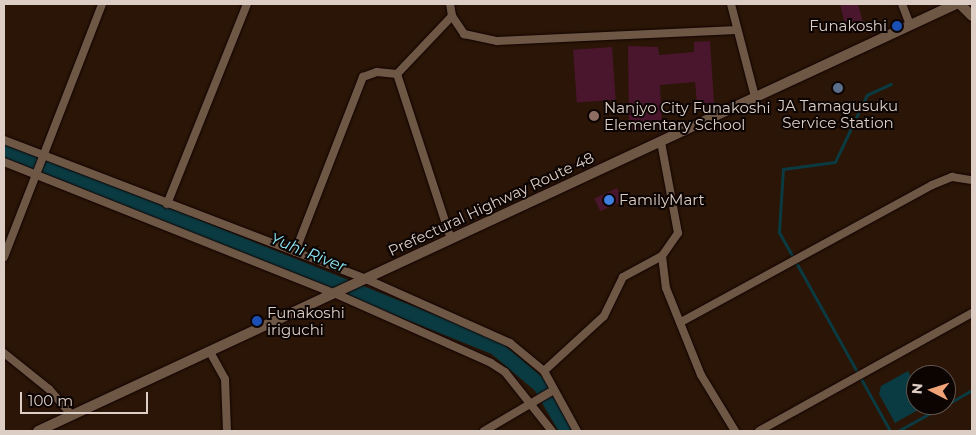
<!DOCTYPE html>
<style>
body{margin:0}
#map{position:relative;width:976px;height:435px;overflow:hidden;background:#2a1506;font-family:Montserrat,sans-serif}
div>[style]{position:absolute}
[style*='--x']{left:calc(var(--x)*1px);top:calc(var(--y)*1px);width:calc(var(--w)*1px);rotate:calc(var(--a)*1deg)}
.water>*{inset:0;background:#0b3b42}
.stream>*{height:2.5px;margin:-1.25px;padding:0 1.25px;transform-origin:1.25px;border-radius:1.25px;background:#0b3b42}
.river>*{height:15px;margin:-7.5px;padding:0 7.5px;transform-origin:7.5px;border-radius:7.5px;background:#0b3b42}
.building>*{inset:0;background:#4a162d;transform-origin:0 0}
.roads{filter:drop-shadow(0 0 1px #110200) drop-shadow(0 0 1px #110200)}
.street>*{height:8px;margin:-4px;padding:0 4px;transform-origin:4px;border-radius:4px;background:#6f5746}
.secondary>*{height:10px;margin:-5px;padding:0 5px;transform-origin:5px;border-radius:5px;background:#6f5746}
.dots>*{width:14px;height:14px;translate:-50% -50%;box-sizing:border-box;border:2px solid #0c0401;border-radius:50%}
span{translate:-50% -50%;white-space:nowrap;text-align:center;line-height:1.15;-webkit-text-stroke:4px #0c0401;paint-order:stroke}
.poi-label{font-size:15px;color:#ddcec5}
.right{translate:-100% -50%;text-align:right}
.left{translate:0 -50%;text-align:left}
.street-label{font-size:15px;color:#ddcec5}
.water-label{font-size:16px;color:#8be7f7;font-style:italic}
.frame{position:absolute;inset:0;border:5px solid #ddcec5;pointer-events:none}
.north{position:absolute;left:906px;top:365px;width:50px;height:50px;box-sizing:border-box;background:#0c0401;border:1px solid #60554f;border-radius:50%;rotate:275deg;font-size:14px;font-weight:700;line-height:20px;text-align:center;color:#ddcec5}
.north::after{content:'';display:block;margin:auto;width:18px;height:22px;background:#efa377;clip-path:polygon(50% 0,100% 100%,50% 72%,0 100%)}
.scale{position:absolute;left:20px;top:392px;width:128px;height:22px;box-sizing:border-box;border:2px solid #ddcec5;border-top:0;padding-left:6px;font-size:15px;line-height:18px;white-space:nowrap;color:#ddcec5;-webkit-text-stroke:4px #0c0401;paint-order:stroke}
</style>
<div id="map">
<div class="water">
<div style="clip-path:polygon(908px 371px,916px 385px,916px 405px,927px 405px,895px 423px,879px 394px,881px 386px)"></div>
</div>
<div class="stream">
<div style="--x:946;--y:405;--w:30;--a:-30"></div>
<div style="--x:890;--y:431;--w:228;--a:-119.2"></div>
<div style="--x:779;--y:232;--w:63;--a:-86.4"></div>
<div style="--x:783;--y:169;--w:52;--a:-7.7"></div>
<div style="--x:835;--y:162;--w:74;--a:-64.5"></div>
<div style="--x:867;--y:95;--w:26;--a:-25"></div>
<div style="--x:898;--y:431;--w:54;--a:-29"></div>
</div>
<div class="river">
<div style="--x:4;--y:149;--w:529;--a:21.96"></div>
<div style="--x:495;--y:347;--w:59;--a:40.2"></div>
<div style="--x:540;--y:385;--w:53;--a:59.6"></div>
</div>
<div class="building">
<div style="clip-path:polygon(840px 4px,858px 4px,865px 29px,847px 33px)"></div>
<div style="clip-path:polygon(710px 41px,714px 103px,697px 104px,695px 82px,660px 85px,662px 125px,633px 131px,629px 127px,628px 46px,658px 47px,659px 55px,694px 52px,694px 42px)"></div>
<div style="left:612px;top:47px;width:53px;height:39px;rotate:86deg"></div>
<div style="left:617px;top:188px;width:14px;height:25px;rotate:65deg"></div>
</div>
<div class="roads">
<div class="street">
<div style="--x:731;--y:4;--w:96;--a:75.5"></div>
<div style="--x:902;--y:4;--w:22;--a:69"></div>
<div style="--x:452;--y:16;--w:22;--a:56"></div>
<div style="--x:464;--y:34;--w:34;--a:12"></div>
<div style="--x:497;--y:41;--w:240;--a:-2.6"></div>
<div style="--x:397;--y:74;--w:174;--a:71.9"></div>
<div style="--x:397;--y:74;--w:80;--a:-46.5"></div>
<div style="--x:452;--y:16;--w:12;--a:-99"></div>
<div style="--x:4;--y:140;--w:388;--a:21"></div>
<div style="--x:366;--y:279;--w:158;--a:24"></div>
<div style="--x:510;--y:343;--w:44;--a:39.5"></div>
<div style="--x:544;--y:371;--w:68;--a:61.2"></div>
<div style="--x:4;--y:162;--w:355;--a:21.7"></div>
<div style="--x:334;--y:293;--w:172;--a:24"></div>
<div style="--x:491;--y:363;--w:17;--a:33"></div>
<div style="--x:505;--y:372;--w:75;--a:51.5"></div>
<div style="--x:167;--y:204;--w:215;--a:-68.2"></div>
<div style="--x:295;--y:252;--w:188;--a:-68.8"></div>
<div style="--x:363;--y:77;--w:15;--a:-20"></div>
<div style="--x:377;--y:72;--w:20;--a:6"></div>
<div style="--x:662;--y:256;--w:32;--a:83"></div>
<div style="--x:666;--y:288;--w:94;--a:68.1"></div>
<div style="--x:701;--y:375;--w:66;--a:58.7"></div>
<div style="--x:4;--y:257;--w:271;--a:-68.8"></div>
<div style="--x:681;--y:322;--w:286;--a:-28.6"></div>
<div style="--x:932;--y:185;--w:22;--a:-22"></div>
<div style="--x:952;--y:177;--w:20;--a:9"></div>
<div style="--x:210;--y:352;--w:31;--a:61"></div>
<div style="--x:225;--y:379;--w:52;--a:87.8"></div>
<div style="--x:4;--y:353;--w:58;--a:38.7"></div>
<div style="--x:49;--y:389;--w:35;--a:49"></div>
<div style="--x:544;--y:371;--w:81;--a:-42.5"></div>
<div style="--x:604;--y:316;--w:43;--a:-64"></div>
<div style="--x:623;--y:277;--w:44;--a:-28.3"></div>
<div style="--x:662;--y:256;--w:28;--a:-55"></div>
<div style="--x:678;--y:233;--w:93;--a:-100.6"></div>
<div style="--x:484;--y:431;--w:81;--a:-30.4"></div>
<div style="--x:759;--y:431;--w:244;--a:-29"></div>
</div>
<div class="secondary">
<div style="--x:960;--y:4;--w:17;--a:45"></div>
<div style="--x:38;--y:431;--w:1012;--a:-24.95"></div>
</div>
</div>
<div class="dots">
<div style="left:897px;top:26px;background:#1a4fb4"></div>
<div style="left:838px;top:88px;background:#5c6f8a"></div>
<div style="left:594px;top:116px;background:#8d6e63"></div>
<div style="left:609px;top:200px;background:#3f7fe0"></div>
<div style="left:257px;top:321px;background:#1a4fb4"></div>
</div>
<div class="poi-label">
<span class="right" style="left:887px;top:26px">Funakoshi</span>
<span style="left:838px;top:114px">JA Tamagusuku<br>Service Station</span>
<span class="left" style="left:604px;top:116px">Nanjyo City Funakoshi<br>Elementary School</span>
<span class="left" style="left:619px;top:200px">FamilyMart</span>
<span class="left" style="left:267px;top:321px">Funakoshi<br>iriguchi</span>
</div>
<div class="street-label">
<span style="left:491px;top:204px;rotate:-25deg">Prefectural Highway Route 48</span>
</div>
<div class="water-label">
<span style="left:308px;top:253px;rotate:22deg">Yuhi River</span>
</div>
<div class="frame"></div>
<div class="north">N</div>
<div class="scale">100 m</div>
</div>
